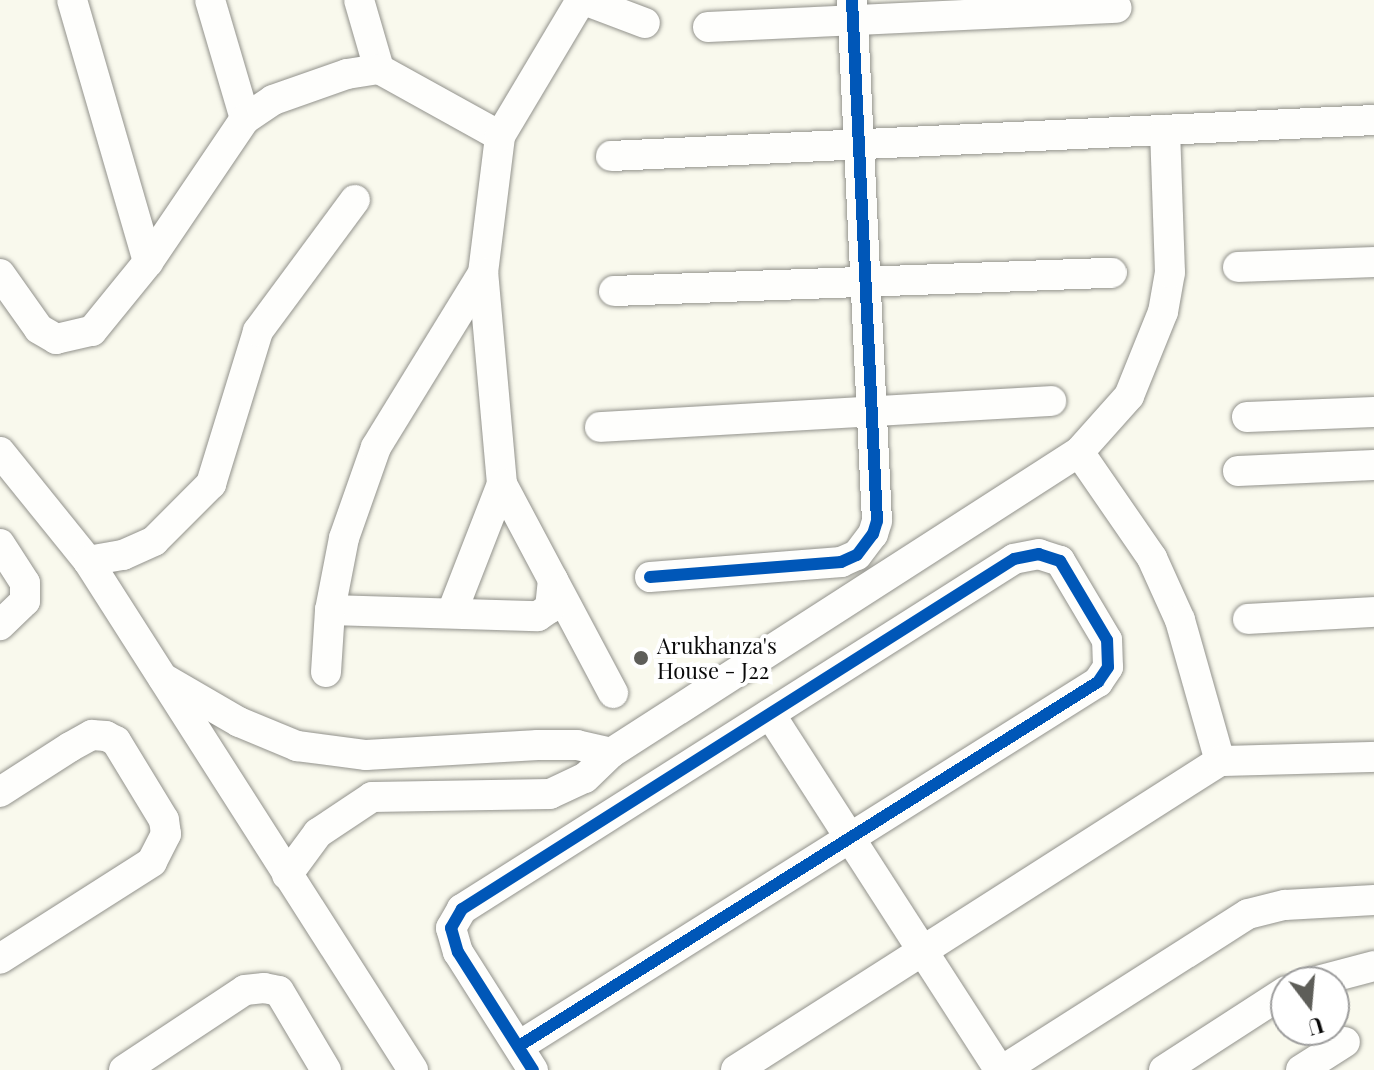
<!DOCTYPE html>
<style>
body{margin:0}
#map{position:relative;width:1374px;height:1070px;overflow:hidden;background:#f9f9ed;font-family:"Playfair Display",serif}
div>[style]{position:absolute}
[style*='--x']{left:calc(var(--x)*1px);top:calc(var(--y)*1px);width:calc(var(--w)*1px);rotate:calc(var(--a)*1deg)}
.roads{filter:drop-shadow(0 0 2px #92928c) drop-shadow(0 0 2px #92928c)}
.minor>*{height:30px;margin:-15px;padding:0 15px;transform-origin:15px;border-radius:15px;background:#fefefc}
.cycleway>*{height:12px;margin:-6px;padding:0 6px;transform-origin:6px;border-radius:6px;background:#0057b8}
.dots>*{width:22px;height:22px;translate:-50% -50%;box-sizing:border-box;border:4px solid #fff;border-radius:50%}
span{translate:-50% -50%;white-space:nowrap;text-align:center;line-height:1.15;-webkit-text-stroke:8px #fff;paint-order:stroke}
.poi-label{font-size:22px;color:#0a0a0a}
.left{translate:0 -50%;text-align:left}
.north{position:absolute;left:1270px;top:966px;width:80px;height:80px;box-sizing:border-box;background:#fff;border:2px solid #9d9d9d;border-radius:50%;rotate:164deg;font-size:22px;font-weight:700;line-height:32px;text-align:center;color:#0a0a0a}
.north::after{content:'';display:block;margin:auto;width:28px;height:36px;background:#5e5e59;clip-path:polygon(50% 0,100% 100%,50% 72%,0 100%)}
</style>
<div id="map">
<div class="roads">
<div class="minor">
<div style="--x:72;--y:0;--w:273;--a:73.8"></div>
<div style="--x:210;--y:0;--w:124;--a:73.6"></div>
<div style="--x:359;--y:0;--w:72;--a:73.8"></div>
<div style="--x:584;--y:0;--w:65;--a:20.7"></div>
<div style="--x:708;--y:27;--w:409;--a:-2.7"></div>
<div style="--x:611;--y:156;--w:764;--a:-2.7"></div>
<div style="--x:1238;--y:267;--w:136;--a:-2.1"></div>
<div style="--x:0;--y:274;--w:67;--a:54.7"></div>
<div style="--x:39;--y:329;--w:20;--a:30"></div>
<div style="--x:56;--y:339;--w:37;--a:-13"></div>
<div style="--x:92;--y:331;--w:89;--a:-50.9"></div>
<div style="--x:148;--y:262;--w:173;--a:-55.9"></div>
<div style="--x:245;--y:119;--w:34;--a:-34"></div>
<div style="--x:273;--y:100;--w:78;--a:-19.4"></div>
<div style="--x:347;--y:74;--w:32;--a:-9"></div>
<div style="--x:379;--y:69;--w:138;--a:29"></div>
<div style="--x:614;--y:291;--w:498;--a:-2.1"></div>
<div style="--x:1247;--y:417;--w:127;--a:-2.3"></div>
<div style="--x:600;--y:427;--w:452;--a:-3.3"></div>
<div style="--x:0;--y:452;--w:140;--a:51.1"></div>
<div style="--x:88;--y:561;--w:604;--a:57.44"></div>
<div style="--x:1079;--y:452;--w:129;--a:55.4"></div>
<div style="--x:1152;--y:558;--w:68;--a:65.7"></div>
<div style="--x:1180;--y:620;--w:147;--a:74.2"></div>
<div style="--x:1238;--y:471;--w:136;--a:-2.5"></div>
<div style="--x:502;--y:484;--w:212;--a:-95.1"></div>
<div style="--x:483;--y:273;--w:138;--a:-82.9"></div>
<div style="--x:500;--y:136;--w:158;--a:-59.2"></div>
<div style="--x:0;--y:544;--w:46;--a:57.3"></div>
<div style="--x:25;--y:583;--w:18;--a:90"></div>
<div style="--x:25;--y:601;--w:35;--a:136"></div>
<div style="--x:88;--y:561;--w:36;--a:-10"></div>
<div style="--x:123;--y:555;--w:34;--a:-24"></div>
<div style="--x:154;--y:541;--w:81;--a:-45"></div>
<div style="--x:211;--y:484;--w:160;--a:-72.9"></div>
<div style="--x:258;--y:331;--w:163;--a:-53.5"></div>
<div style="--x:650;--y:577;--w:192;--a:-4.5"></div>
<div style="--x:841;--y:562;--w:17;--a:-24"></div>
<div style="--x:857;--y:555;--w:26;--a:-53"></div>
<div style="--x:873;--y:534;--w:14;--a:-73"></div>
<div style="--x:877;--y:521;--w:522;--a:-92.75"></div>
<div style="--x:553;--y:580;--w:128;--a:62"></div>
<div style="--x:330;--y:610;--w:208;--a:1.7"></div>
<div style="--x:538;--y:616;--w:14;--a:-34"></div>
<div style="--x:550;--y:608;--w:28;--a:-84"></div>
<div style="--x:553;--y:580;--w:109;--a:-118"></div>
<div style="--x:502;--y:484;--w:137;--a:111.3"></div>
<div style="--x:1248;--y:619;--w:126;--a:-3.2"></div>
<div style="--x:326;--y:672;--w:62;--a:-86.3"></div>
<div style="--x:330;--y:610;--w:73;--a:-79"></div>
<div style="--x:344;--y:538;--w:96;--a:-70.6"></div>
<div style="--x:376;--y:447;--w:204;--a:-58.4"></div>
<div style="--x:163;--y:678;--w:88;--a:30.1"></div>
<div style="--x:239;--y:722;--w:63;--a:22.5"></div>
<div style="--x:297;--y:746;--w:70;--a:7.4"></div>
<div style="--x:366;--y:755;--w:172;--a:-3.3"></div>
<div style="--x:538;--y:745;--w:39;--a:0"></div>
<div style="--x:577;--y:745;--w:35;--a:13"></div>
<div style="--x:770;--y:714;--w:423;--a:57.2"></div>
<div style="--x:0;--y:792;--w:83;--a:-32.7"></div>
<div style="--x:70;--y:747;--w:25;--a:-29"></div>
<div style="--x:92;--y:735;--w:14;--a:4"></div>
<div style="--x:106;--y:736;--w:11;--a:27"></div>
<div style="--x:116;--y:741;--w:92;--a:58.7"></div>
<div style="--x:164;--y:820;--w:14;--a:82"></div>
<div style="--x:166;--y:834;--w:31;--a:117"></div>
<div style="--x:152;--y:862;--w:180;--a:147.5"></div>
<div style="--x:287;--y:875;--w:52;--a:-53.6"></div>
<div style="--x:318;--y:833;--w:65;--a:-33.7"></div>
<div style="--x:372;--y:797;--w:178;--a:-1"></div>
<div style="--x:550;--y:794;--w:38;--a:-25"></div>
<div style="--x:585;--y:778;--w:36;--a:-44"></div>
<div style="--x:611;--y:753;--w:556;--a:-32.75"></div>
<div style="--x:1079;--y:452;--w:75;--a:-48.2"></div>
<div style="--x:1129;--y:396;--w:91;--a:-68"></div>
<div style="--x:1163;--y:312;--w:40;--a:-80"></div>
<div style="--x:1170;--y:273;--w:143;--a:-92"></div>
<div style="--x:1314;--y:982;--w:62;--a:-14.9"></div>
<div style="--x:519;--y:1046;--w:684;--a:-32.16"></div>
<div style="--x:1098;--y:682;--w:18;--a:-56"></div>
<div style="--x:1108;--y:667;--w:27;--a:-92"></div>
<div style="--x:1107;--y:640;--w:92;--a:-120.7"></div>
<div style="--x:1060;--y:561;--w:22;--a:-162"></div>
<div style="--x:1039;--y:554;--w:25;--a:169"></div>
<div style="--x:1014;--y:559;--w:654;--a:147.62"></div>
<div style="--x:462;--y:909;--w:22;--a:120"></div>
<div style="--x:451;--y:928;--w:25;--a:74"></div>
<div style="--x:458;--y:952;--w:140;--a:57.6"></div>
<div style="--x:124;--y:1070;--w:145;--a:-33.5"></div>
<div style="--x:245;--y:990;--w:19;--a:-6"></div>
<div style="--x:264;--y:988;--w:15;--a:11"></div>
<div style="--x:279;--y:991;--w:92;--a:59.3"></div>
<div style="--x:736;--y:1070;--w:574;--a:-32.56"></div>
<div style="--x:1220;--y:761;--w:154;--a:-1.5"></div>
<div style="--x:1003;--y:1070;--w:290;--a:-32.5"></div>
<div style="--x:1248;--y:914;--w:38;--a:-14"></div>
<div style="--x:1285;--y:905;--w:89;--a:-3.2"></div>
<div style="--x:1164;--y:1070;--w:145;--a:-32.9"></div>
<div style="--x:1301;--y:1070;--w:52;--a:-32.5"></div>
</div>
</div>
<div class="cycleway">
<div style="--x:650;--y:577;--w:192;--a:-4.5"></div>
<div style="--x:841;--y:562;--w:17;--a:-24"></div>
<div style="--x:857;--y:555;--w:26;--a:-53"></div>
<div style="--x:873;--y:534;--w:14;--a:-73"></div>
<div style="--x:877;--y:521;--w:522;--a:-92.75"></div>
<div style="--x:519;--y:1046;--w:684;--a:-32.16"></div>
<div style="--x:1098;--y:682;--w:18;--a:-56"></div>
<div style="--x:1108;--y:667;--w:27;--a:-92"></div>
<div style="--x:1107;--y:640;--w:92;--a:-120.7"></div>
<div style="--x:1060;--y:561;--w:22;--a:-162"></div>
<div style="--x:1039;--y:554;--w:25;--a:169"></div>
<div style="--x:1014;--y:559;--w:654;--a:147.62"></div>
<div style="--x:462;--y:909;--w:22;--a:120"></div>
<div style="--x:451;--y:928;--w:25;--a:74"></div>
<div style="--x:458;--y:952;--w:140;--a:57.6"></div>
</div>
<div class="dots">
<div style="left:641px;top:658px;background:#5e5e59"></div>
</div>
<div class="poi-label">
<span class="left" style="left:657px;top:658px">Arukhanza's<br>House - J22</span>
</div>
<div class="north">U</div>
</div>
